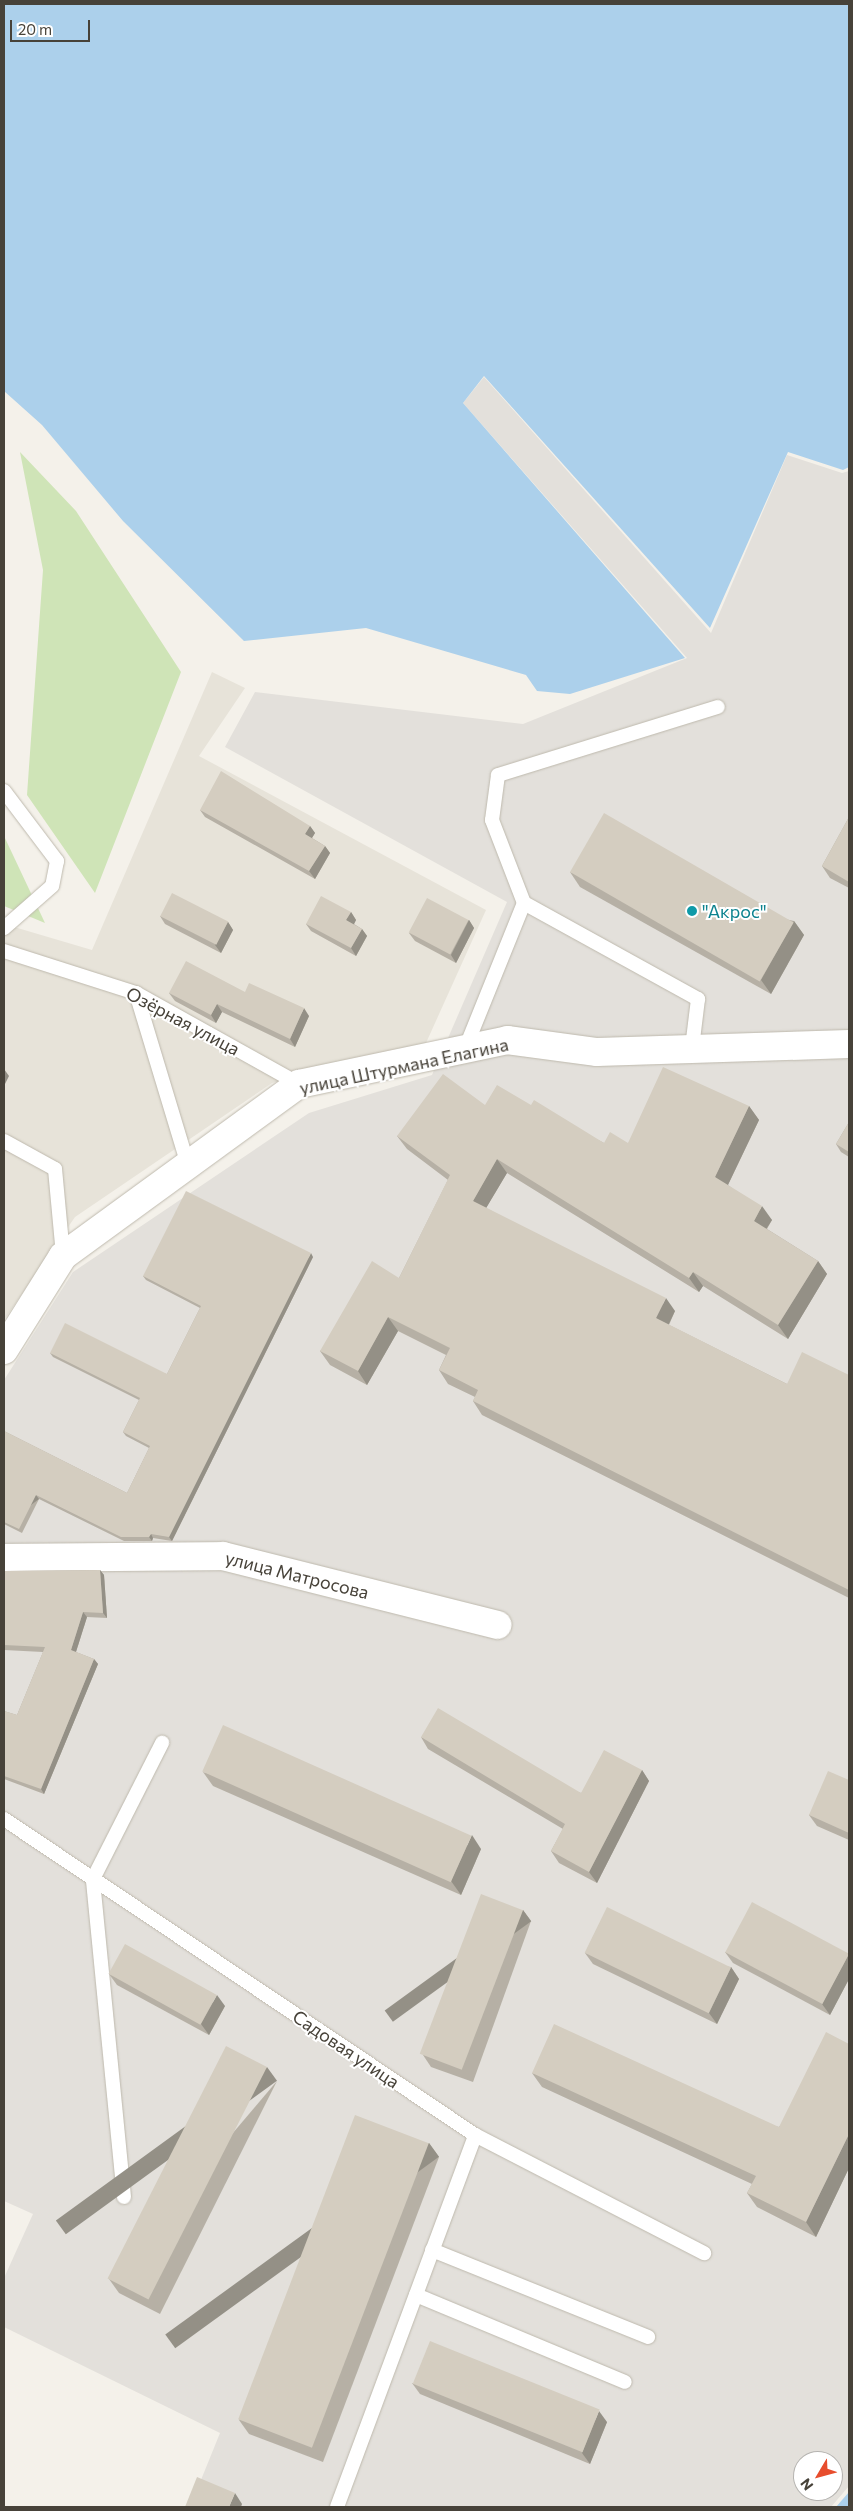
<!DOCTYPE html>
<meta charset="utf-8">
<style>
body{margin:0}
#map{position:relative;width:853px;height:2511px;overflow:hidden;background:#f4f1ea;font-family:Commissioner,sans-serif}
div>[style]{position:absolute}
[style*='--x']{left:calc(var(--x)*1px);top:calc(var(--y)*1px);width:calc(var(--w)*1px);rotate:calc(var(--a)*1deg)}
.residential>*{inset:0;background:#e7e3d9}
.industrial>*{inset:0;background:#e3e0db}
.green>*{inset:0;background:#cfe4b7}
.water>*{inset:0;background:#acd0eb}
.roads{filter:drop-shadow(0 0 1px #beb9ad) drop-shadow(0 0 1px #beb9ad)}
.service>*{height:14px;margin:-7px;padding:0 7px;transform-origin:7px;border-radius:7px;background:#fff}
.minor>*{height:28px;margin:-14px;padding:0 14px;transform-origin:14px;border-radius:14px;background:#fff}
.wall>*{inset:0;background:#b6b0a5}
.shaded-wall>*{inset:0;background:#949086;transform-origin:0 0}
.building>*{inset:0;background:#d4cdc0;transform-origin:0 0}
.dots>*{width:14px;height:14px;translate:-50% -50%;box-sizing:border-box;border:2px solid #fff;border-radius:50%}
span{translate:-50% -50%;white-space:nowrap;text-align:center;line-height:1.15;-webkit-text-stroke:4px #fff;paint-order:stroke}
.culture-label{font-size:18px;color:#0d838f}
.left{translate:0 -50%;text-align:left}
.street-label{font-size:18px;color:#474239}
.frame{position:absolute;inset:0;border:5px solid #474239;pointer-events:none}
.north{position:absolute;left:793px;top:2451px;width:50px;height:50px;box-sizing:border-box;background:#fff;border:1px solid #b5b3b0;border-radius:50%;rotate:233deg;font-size:14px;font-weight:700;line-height:20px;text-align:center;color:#474239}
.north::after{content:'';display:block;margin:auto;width:18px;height:22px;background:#e74d2d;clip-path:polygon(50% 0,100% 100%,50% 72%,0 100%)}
.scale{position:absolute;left:10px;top:20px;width:80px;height:22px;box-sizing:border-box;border:2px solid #474239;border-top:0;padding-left:6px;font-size:15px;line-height:18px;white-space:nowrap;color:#474239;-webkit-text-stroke:4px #fff;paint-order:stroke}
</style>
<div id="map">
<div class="residential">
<div style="clip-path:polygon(212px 672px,245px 688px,199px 756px,486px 910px,426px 1043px,272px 1083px,75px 1217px,4px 1320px,4px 924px,92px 950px)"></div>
</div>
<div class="industrial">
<div style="clip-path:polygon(evenodd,484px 377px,711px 633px,787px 455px,842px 473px,849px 471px,849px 2486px,831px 2507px,190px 2507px,220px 2433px,4px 2327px,4px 2278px,33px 2214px,4px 2201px,4px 1380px,73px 1272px,309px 1113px,432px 1075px,507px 902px,225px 747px,255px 692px,523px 724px,687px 658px,463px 403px,484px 377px,803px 2461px,833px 2461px,833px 2491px,803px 2491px,803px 2461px)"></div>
</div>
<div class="green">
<div style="clip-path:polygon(20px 452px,76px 511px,181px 672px,95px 893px,27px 795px,43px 570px)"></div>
<div style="clip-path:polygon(4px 836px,45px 923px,4px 906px)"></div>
</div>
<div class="water">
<div style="clip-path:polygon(4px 4px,849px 4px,849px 467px,843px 470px,788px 452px,710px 628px,484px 376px,463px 403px,685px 658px,570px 694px,537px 691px,526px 675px,366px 628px,244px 641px,123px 521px,42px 425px,4px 391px)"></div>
<div style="clip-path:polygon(849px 2492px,849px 2507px,836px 2507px)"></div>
</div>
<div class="roads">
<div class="service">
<div style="--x:4;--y:791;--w:88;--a:52.9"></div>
<div style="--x:57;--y:861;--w:25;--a:101"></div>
<div style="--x:52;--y:886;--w:64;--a:138.8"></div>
<div style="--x:524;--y:903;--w:89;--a:-111.1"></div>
<div style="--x:492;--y:820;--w:45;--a:-82.4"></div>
<div style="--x:498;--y:775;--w:230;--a:-17.2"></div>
<div style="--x:4;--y:951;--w:139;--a:17.7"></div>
<div style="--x:136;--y:993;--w:187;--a:29.2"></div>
<div style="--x:136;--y:993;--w:180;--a:73.2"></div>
<div style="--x:465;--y:1049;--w:157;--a:-68"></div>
<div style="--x:524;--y:903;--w:199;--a:28.9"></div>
<div style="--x:698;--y:999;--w:49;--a:97"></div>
<div style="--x:4;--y:1141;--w:58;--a:28.8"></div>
<div style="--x:55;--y:1169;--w:87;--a:84.7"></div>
<div style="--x:4;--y:1819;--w:567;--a:33.86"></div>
<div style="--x:475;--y:2135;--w:258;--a:27.3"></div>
<div style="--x:124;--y:2197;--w:320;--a:-95.6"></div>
<div style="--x:93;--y:1879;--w:153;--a:-63.1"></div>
<div style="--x:432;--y:2250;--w:233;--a:21.9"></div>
<div style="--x:416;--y:2295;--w:226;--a:22.6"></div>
<div style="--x:337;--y:2507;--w:397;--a:-69.6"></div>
</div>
<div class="minor">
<div style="--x:4;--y:1350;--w:111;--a:-57.9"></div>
<div style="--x:63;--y:1256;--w:292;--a:-36.1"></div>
<div style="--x:299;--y:1084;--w:213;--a:-11.9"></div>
<div style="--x:507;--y:1040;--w:91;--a:7.6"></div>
<div style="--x:597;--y:1052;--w:252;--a:-1.8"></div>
<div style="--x:4;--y:1558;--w:219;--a:-0.5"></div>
<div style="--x:223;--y:1556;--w:283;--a:14.1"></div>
</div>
</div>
<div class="wall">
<div style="clip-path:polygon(200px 810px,310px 826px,315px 833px,312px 838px,325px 846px,330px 853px,315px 879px,205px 817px)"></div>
<div style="clip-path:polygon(849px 817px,849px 888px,830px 878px,822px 866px)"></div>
<div style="clip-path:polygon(570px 872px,794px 921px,804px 935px,771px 994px,580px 887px)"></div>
<div style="clip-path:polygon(351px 912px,356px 920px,354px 924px,362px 929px,367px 936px,356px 956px,311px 931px,306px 924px)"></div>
<div style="clip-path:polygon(160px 916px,228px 922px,233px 930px,221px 953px,165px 924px)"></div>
<div style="clip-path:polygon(469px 920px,474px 928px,456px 963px,415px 941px,409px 933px)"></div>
<div style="clip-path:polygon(245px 992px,309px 1016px,295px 1047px,222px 1012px,216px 1023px,175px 1001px,169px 993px)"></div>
<div style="clip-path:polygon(485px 1105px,531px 1105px,604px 1143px,628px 1143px,749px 1106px,759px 1120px,728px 1185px,772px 1220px,767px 1229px,818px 1261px,827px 1274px,788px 1339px,703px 1286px,699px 1292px,507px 1173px,486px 1208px,675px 1311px,669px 1325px,787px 1384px,849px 1375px,849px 1598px,482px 1415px,473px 1401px,475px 1397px,448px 1384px,439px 1370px,446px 1355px,398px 1331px,367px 1385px,330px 1365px,320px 1351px,399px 1278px,448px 1180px,407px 1149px,397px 1136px)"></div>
<div style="clip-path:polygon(849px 1122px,849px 1157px,841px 1152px,836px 1144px)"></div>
<div style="clip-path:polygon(313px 1257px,172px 1541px,153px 1538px,152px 1541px,124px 1541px,39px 1499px,22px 1533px,4px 1524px,4px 1431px,127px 1493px,149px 1448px,126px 1436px,123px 1432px,139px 1400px,53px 1357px,50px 1353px,167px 1374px,200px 1308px,146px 1280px,143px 1276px)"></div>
<div style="clip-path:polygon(100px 1570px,104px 1575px,107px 1618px,87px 1617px,76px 1652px,94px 1659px,98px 1664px,44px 1794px,4px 1779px,4px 1711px,17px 1715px,43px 1652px,4px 1650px,4px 1571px)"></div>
<div style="clip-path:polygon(421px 1737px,581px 1793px,642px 1770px,649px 1781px,597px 1883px,559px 1863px,551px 1851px,563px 1829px,428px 1749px)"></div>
<div style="clip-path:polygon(203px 1772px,481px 1849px,461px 1895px,213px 1786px)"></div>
<div style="clip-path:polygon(849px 1780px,849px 1840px,817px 1826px,809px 1815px)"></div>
<div style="clip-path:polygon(523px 1910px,531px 1921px,473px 2082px,431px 2067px,423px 2055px)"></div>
<div style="clip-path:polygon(725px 1952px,849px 1954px,849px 1979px,830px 2015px,733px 1963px)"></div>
<div style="clip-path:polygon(585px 1953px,731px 1967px,739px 1979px,717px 2024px,593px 1964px)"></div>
<div style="clip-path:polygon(109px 1974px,225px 2006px,209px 2035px,117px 1985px)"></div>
<div style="clip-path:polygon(849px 2044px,849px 2168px,816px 2237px,757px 2207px,747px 2193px,752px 2184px,542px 2087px,532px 2073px,779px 2127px)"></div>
<div style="clip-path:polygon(277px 2081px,160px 2314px,119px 2293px,109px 2279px)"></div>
<div style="clip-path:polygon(429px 2143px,439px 2157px,323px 2462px,249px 2434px,239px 2420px)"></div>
<div style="clip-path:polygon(412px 2383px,607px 2422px,590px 2464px,420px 2394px)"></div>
</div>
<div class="shaded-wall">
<div style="clip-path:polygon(310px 826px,315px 833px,310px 841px,305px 834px)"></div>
<div style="clip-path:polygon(325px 846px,330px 853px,315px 879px,309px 871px)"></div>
<div style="clip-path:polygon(351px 912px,356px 920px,352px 928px,346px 920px)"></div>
<div style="clip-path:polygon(469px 920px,474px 928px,456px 963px,451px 955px)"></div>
<div style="clip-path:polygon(794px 921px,804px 935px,771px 994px,761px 980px)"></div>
<div style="clip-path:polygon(228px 922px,233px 930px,221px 953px,215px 945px)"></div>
<div style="clip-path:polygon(362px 929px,367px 936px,356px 956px,351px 948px)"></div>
<div style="clip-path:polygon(217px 1004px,222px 1012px,216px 1023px,211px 1015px)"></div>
<div style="clip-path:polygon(304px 1008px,309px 1016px,295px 1047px,290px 1039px)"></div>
<div style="clip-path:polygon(4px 1069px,9px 1076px,4px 1086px)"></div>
<div style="clip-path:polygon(749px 1106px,759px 1120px,725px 1191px,715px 1177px)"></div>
<div style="clip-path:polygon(497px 1159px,507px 1173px,482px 1215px,473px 1201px)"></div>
<div style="clip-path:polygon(762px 1206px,772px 1220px,763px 1234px,754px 1221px)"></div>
<div style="clip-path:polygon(311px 1253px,313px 1257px,172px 1541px,169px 1537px)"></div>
<div style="clip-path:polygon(818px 1261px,827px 1274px,788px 1339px,778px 1325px)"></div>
<div style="clip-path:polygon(693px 1272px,703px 1286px,699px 1292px,689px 1278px)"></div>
<div style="clip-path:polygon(666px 1298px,675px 1311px,665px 1332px,656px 1318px)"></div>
<div style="clip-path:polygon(388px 1317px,398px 1331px,367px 1385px,358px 1371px)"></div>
<div style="left:36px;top:1495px;width:5px;height:38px;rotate:53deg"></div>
<div style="clip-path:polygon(151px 1534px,153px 1538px,152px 1541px,149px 1537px)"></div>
<div style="clip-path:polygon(100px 1570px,104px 1575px,107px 1618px,103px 1613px)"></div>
<div style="clip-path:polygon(83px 1612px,87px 1617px,75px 1655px,71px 1650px)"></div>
<div style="clip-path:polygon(94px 1659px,98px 1664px,44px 1794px,41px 1789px)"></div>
<div style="clip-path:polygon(642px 1770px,649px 1781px,597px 1883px,589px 1872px)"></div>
<div style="clip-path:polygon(472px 1835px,481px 1849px,461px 1895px,451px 1881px)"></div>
<div style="left:523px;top:1910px;width:14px;height:171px;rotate:54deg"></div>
<div style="clip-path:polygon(849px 1954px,849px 1979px,830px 2015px,822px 2004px)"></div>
<div style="clip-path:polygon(731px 1967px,739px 1979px,717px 2024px,709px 2013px)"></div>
<div style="clip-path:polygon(217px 1995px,225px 2006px,209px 2035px,201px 2024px)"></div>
<div style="left:267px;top:2067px;width:17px;height:261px;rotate:54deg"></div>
<div style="clip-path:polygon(849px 2134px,849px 2168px,816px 2237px,806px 2222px)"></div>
<div style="left:429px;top:2143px;width:17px;height:326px;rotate:54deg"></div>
<div style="clip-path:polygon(599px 2411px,607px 2422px,590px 2464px,582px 2453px)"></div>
<div style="clip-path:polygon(235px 2493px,242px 2504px,241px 2507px,229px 2507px)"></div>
</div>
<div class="building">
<div style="clip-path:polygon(221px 771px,310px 826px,305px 834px,325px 846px,309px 871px,200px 810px)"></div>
<div style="left:604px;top:813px;width:219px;height:68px;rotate:30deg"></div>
<div style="clip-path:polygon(849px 817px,849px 882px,822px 866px)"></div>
<div style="left:172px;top:893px;width:63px;height:26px;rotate:27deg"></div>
<div style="clip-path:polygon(321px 896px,351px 912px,346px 920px,362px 929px,351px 948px,306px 924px)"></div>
<div style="left:427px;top:898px;width:47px;height:39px;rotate:28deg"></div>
<div style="clip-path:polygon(186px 961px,245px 992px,249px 983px,304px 1008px,290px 1039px,217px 1004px,211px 1015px,169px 993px)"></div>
<div style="clip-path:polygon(663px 1067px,749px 1106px,715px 1177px,762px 1206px,754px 1221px,818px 1261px,778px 1325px,693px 1272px,689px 1278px,497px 1159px,473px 1201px,666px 1298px,656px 1318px,787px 1384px,802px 1352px,849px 1375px,849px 1590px,473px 1401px,478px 1390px,439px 1370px,450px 1348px,388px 1317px,358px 1371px,320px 1351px,372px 1261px,399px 1278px,450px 1175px,397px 1136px,443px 1074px,485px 1105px,497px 1085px,531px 1105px,534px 1100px,604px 1143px,610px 1132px,628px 1143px)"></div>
<div style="clip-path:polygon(849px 1122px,849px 1152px,836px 1144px)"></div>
<div style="clip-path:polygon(186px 1191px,311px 1253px,169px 1537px,151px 1534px,149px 1537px,121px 1537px,36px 1495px,19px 1529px,4px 1522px,4px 1431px,127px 1493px,150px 1446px,123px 1432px,140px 1398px,50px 1353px,65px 1323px,167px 1374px,201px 1306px,143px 1276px)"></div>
<div style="clip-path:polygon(100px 1570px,103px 1613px,83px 1612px,71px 1650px,94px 1659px,41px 1789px,4px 1776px,4px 1711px,17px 1715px,45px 1647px,4px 1645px,4px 1571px)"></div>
<div style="clip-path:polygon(438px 1708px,581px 1793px,604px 1750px,642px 1770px,589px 1872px,551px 1851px,565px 1824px,421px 1737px)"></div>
<div style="left:223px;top:1725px;width:272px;height:51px;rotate:24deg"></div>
<div style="clip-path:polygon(828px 1771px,849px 1780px,849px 1833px,809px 1815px)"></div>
<div style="left:481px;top:1894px;width:45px;height:171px;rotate:21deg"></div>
<div style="left:752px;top:1902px;width:110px;height:57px;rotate:28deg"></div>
<div style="left:607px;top:1907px;width:138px;height:51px;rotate:26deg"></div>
<div style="left:125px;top:1944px;width:105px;height:34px;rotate:29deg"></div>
<div style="clip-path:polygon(554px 2024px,779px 2127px,826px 2032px,849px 2044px,849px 2134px,806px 2222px,747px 2193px,756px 2176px,532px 2073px)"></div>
<div style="left:226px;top:2046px;width:46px;height:261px;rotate:27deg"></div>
<div style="left:355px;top:2115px;width:79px;height:326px;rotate:21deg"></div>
<div style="left:430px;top:2341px;width:183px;height:46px;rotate:22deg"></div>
<div style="clip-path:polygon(197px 2477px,235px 2493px,229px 2507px,185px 2507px)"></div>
</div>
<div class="dots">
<div style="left:692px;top:911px;background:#0f9aa8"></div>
</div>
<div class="culture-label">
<span class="left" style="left:702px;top:911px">"Акрос"</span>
</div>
<div class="street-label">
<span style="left:183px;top:1021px;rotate:28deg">Озёрная улица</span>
<span style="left:404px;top:1066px;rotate:-12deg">улица Штурмана Елагина</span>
<span style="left:297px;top:1575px;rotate:14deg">улица Матросова</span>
<span style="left:346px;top:2049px;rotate:34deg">Садовая улица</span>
</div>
<div class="frame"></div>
<div class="north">N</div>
<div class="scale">20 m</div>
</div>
